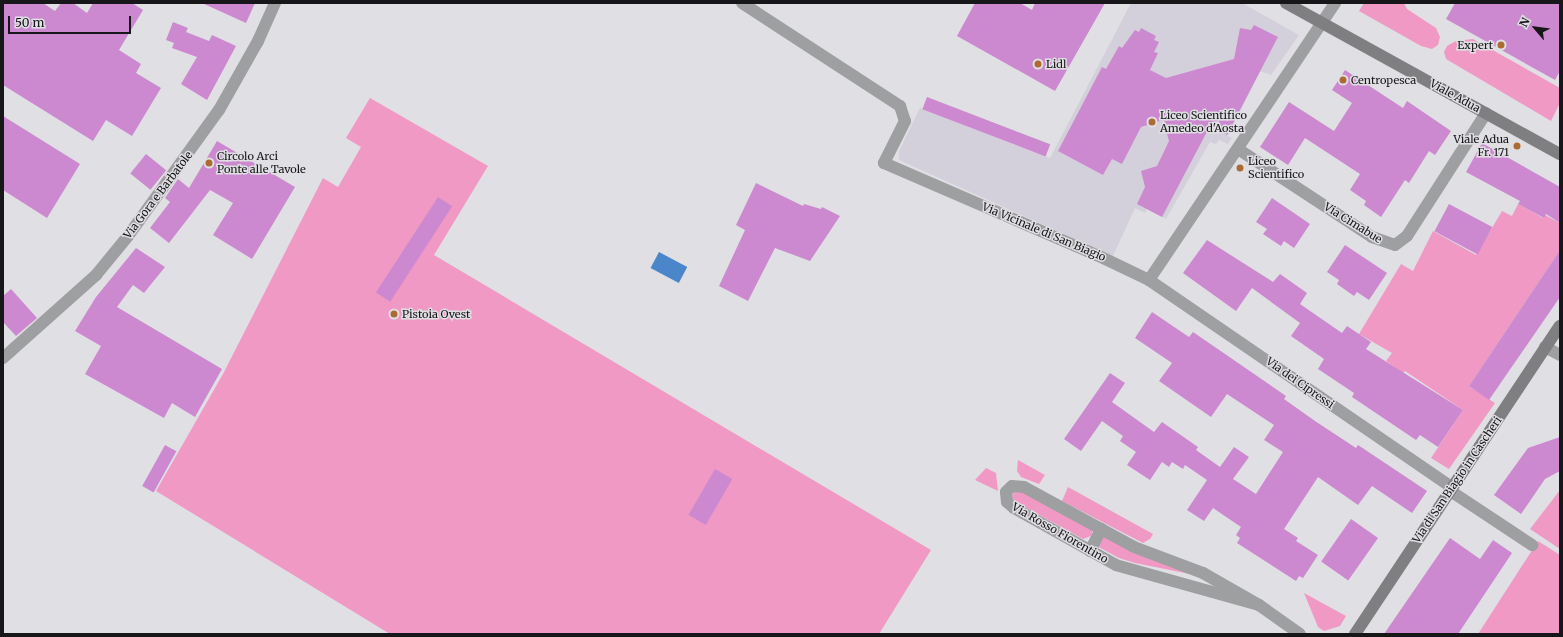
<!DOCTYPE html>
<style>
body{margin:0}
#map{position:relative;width:1563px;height:637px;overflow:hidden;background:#e0dfe4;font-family:Merriweather,serif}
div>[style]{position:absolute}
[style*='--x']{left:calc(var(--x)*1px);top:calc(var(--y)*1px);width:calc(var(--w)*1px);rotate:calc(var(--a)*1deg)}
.built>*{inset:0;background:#d4d0db}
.green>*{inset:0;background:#f099c5}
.water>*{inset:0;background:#4b86cb;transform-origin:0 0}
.building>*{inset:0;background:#cc89d0;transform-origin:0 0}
.street>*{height:12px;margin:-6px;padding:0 6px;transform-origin:6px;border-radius:6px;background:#9e9fa1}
.secondary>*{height:12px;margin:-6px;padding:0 6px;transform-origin:6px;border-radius:6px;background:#7f7f82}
.dots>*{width:11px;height:11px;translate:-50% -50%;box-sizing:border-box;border:2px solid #e0dfe4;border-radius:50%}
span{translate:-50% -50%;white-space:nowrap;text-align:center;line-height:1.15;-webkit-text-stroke:3px #e0dfe4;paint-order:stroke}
.poi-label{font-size:11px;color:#171618}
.right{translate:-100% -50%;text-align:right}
.left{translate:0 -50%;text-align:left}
.street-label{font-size:11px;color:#171618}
.frame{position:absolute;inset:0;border:4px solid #171618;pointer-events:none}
.north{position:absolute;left:1515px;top:8px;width:40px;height:40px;-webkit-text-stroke:3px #e0dfe4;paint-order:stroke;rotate:298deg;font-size:11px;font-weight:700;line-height:16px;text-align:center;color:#171618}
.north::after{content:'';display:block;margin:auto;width:14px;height:18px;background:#171618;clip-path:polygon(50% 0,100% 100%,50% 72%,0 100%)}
.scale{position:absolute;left:8px;top:16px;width:123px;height:18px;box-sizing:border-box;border:2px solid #171618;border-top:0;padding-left:5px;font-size:12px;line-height:14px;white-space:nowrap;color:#171618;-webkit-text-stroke:3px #e0dfe4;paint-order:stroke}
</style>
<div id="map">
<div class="built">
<div style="clip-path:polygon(1131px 3px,1242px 3px,1299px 35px,1271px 75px,1260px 71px,1228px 136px,1232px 138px,1228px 144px,1219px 140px,1216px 144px,1210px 142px,1166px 219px,1147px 209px,1145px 213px,1135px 208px,1113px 256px,899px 160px,899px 151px,920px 108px,1050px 158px)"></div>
</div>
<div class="green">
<div style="clip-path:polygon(1364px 3px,1404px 3px,1407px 9px,1436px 28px,1440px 37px,1438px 45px,1432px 49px,1421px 46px,1359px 11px)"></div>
<div style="clip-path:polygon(1473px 39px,1560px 88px,1560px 103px,1551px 121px,1446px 59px,1444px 52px,1447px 46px,1456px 41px)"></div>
<div style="clip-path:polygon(370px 98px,488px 166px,434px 255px,931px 550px,879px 634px,390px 634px,156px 491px,223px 374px,323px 178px,338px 187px,361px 147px,346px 138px)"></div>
<div style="clip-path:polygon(1518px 204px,1543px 218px,1545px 215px,1560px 223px,1560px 250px,1469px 386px,1495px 403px,1449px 469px,1431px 458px,1463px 410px,1405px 371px,1403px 373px,1386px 361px,1392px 353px,1359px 334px,1401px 264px,1413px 271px,1433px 231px,1476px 255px,1502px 211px,1512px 216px)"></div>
<div style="clip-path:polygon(1018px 460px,1045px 475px,1039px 484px,1021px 477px,1017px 471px)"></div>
<div style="clip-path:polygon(986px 468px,996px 473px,998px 491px,975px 480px)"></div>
<div style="clip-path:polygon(1068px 487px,1153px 534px,1150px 539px,1143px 543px,1062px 501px)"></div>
<div style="clip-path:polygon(1017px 488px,1093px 529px,1091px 536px,1083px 539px,1014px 501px,1012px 496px)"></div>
<div style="clip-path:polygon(1560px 490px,1560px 549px,1530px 529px)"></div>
<div style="clip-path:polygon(1101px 533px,1190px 574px,1135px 563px,1119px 558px,1095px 545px)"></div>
<div style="clip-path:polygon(1538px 541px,1560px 555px,1560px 634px,1478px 634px)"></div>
<div style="clip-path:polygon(1304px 593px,1346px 616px,1340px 626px,1324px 631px,1318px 627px)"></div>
</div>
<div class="water">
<div style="left:659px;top:252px;width:32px;height:18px;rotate:28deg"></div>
</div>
<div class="building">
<div style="clip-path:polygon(3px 3px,43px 3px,55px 11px,61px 3px,73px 3px,87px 13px,93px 3px,132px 3px,143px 10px,119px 50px,141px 64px,136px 73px,161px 88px,132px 136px,106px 120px,93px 141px,3px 85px)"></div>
<div style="clip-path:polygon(202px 3px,255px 3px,246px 23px)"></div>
<div style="clip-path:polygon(975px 3px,1020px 3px,1032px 10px,1035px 3px,1105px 3px,1055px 91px,957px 36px)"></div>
<div style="clip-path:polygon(1455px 3px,1560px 3px,1560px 71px,1555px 80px,1446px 19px)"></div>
<div style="clip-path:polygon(173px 22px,188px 28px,186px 32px,209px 41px,212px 35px,236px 46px,207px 100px,181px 84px,197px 57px,172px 48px,174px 43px,166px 40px)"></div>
<div style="clip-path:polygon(1254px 25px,1278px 37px,1227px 135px,1210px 126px,1162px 217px,1137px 204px,1145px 187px,1141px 171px,1157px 166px,1169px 141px,1163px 120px,1141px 127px,1122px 164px,1112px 159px,1103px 175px,1058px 151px,1102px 67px,1106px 69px,1119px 46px,1122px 48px,1135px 30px,1139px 32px,1141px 28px,1156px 36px,1154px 40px,1159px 42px,1154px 52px,1158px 53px,1150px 70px,1166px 78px,1234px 59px,1240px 28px,1251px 30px)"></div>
<div style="clip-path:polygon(1345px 70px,1403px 108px,1407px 101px,1451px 131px,1435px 155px,1429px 151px,1409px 183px,1405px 180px,1381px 217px,1364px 205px,1366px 201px,1350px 190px,1360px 174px,1305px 138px,1288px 165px,1260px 147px,1289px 102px,1334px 131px,1352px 103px,1332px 90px)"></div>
<div style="left:927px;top:97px;width:132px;height:13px;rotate:21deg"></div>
<div style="clip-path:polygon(3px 116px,80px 164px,47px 218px,3px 190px)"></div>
<div style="clip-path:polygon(217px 141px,295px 187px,252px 259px,213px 235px,233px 203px,210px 190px,169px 243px,150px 228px,170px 202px,165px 198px,178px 179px,189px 188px)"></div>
<div style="clip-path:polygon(1482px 143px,1560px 187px,1560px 223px,1546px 214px,1544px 218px,1518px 204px,1520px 201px,1466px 172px)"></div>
<div style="left:146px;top:154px;width:26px;height:25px;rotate:39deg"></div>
<div style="clip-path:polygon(756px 183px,803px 206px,804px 204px,821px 209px,822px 207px,840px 216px,810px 261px,775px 248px,748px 301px,719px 286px,745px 230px,736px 225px)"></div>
<div style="left:438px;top:197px;width:17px;height:114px;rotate:33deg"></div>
<div style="clip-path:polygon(1272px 198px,1310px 224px,1294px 248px,1284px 241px,1281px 246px,1263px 234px,1267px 229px,1256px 222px)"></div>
<div style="left:1449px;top:204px;width:49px;height:31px;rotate:28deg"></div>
<div style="clip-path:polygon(1207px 240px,1273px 282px,1280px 274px,1307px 293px,1300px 304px,1342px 333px,1347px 326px,1371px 342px,1366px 349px,1463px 410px,1438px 447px,1420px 435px,1416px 440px,1352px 397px,1354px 393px,1318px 369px,1324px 359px,1291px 336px,1300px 323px,1252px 288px,1236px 311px,1183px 273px)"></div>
<div style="clip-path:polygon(1345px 245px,1387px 273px,1369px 300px,1357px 292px,1354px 296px,1337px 284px,1339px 280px,1327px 272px)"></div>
<div style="clip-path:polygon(136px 248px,165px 267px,144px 293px,133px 285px,117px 307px,222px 369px,195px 417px,172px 403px,164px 418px,85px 374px,101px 346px,75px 331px,96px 297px)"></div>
<div style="clip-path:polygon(1560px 250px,1560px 297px,1489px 400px,1469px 386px)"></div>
<div style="clip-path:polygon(11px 289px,37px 318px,16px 336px,3px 322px,3px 296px)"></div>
<div style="clip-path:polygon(1152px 312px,1189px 337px,1193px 332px,1286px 396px,1284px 399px,1315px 421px,1356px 448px,1358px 445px,1427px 491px,1412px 513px,1372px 486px,1358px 505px,1318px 477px,1284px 529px,1298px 538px,1296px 541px,1318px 555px,1303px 578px,1299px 576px,1296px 581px,1237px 543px,1240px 538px,1236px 535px,1241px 527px,1213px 508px,1204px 521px,1187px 510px,1207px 480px,1185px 465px,1183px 469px,1172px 462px,1169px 467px,1162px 462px,1150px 480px,1127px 465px,1136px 452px,1120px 441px,1123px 436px,1102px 421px,1081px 451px,1064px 439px,1110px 373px,1125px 383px,1112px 402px,1154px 432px,1162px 422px,1198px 447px,1196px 450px,1220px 467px,1234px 447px,1249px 457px,1233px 479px,1256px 494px,1283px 452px,1264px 440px,1274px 425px,1227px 394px,1211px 417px,1159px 381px,1172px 363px,1135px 338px)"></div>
<div style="clip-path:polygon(1560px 437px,1560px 471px,1545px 479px,1521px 514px,1494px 495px,1528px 448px)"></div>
<div style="left:165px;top:445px;width:13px;height:47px;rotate:29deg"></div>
<div style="left:715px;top:469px;width:20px;height:53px;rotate:30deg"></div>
<div style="left:1351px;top:519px;width:33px;height:52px;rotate:35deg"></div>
<div style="clip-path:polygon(1450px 538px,1480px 559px,1493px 540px,1512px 553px,1458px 634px,1384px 634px)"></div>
</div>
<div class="street">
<div style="--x:742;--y:3;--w:189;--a:33.1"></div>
<div style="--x:900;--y:106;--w:16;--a:72"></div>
<div style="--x:905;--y:121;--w:47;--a:116.6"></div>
<div style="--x:884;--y:163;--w:232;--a:23.4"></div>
<div style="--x:1097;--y:255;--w:58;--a:25.7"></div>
<div style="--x:1149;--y:280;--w:366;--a:34.4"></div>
<div style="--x:1238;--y:149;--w:160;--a:33.3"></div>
<div style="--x:1372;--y:237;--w:24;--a:19"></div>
<div style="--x:1395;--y:245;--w:15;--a:-37"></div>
<div style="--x:1407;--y:236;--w:146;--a:-57.3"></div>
<div style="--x:1149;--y:280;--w:334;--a:-56.1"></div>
<div style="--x:1545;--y:347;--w:17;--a:28"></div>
<div style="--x:3;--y:358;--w:125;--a:-41.7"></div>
<div style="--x:96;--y:275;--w:50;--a:-50.6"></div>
<div style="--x:128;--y:236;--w:155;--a:-54.2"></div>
<div style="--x:219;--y:110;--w:79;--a:-60.5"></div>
<div style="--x:258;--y:41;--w:42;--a:-65.9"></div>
<div style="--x:1449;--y:490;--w:100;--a:33.5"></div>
<div style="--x:1090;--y:551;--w:25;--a:-63"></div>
<div style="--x:1259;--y:605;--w:148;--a:-164.4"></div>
<div style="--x:1116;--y:565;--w:117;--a:-150.8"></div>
<div style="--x:1014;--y:508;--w:9;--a:-139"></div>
<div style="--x:1007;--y:502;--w:10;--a:-96"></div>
<div style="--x:1006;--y:492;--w:8;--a:-45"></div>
<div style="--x:1012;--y:486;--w:12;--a:5"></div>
<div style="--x:1024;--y:487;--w:125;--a:28.6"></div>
<div style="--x:1134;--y:547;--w:74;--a:20.6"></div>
<div style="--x:1203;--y:573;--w:64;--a:29.7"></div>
<div style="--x:1259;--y:605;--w:50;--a:35.3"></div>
</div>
<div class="secondary">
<div style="--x:1286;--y:3;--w:313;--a:28.9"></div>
<div style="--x:1355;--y:634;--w:370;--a:-56.4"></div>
</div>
<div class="dots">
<div style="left:1501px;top:45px;background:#ab6b33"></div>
<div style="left:1038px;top:64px;background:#ab6b33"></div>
<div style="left:1343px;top:80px;background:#ab6b33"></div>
<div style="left:1152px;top:122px;background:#ab6b33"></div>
<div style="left:1517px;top:146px;background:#ab6b33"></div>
<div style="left:209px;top:163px;background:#ab6b33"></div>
<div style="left:1240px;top:168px;background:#ab6b33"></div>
<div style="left:394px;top:314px;background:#ab6b33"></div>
</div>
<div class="poi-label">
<span class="right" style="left:1493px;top:45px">Expert</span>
<span class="left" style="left:1046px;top:64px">Lidl</span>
<span class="left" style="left:1351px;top:80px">Centropesca</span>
<span class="left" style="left:1160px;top:122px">Liceo Scientifico<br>Amedeo d'Aosta</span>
<span class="right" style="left:1509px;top:146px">Viale Adua<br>Fr. 171</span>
<span class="left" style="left:217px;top:163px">Circolo Arci<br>Ponte alle Tavole</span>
<span class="left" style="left:1248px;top:168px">Liceo<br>Scientifico</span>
<span class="left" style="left:402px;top:314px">Pistoia Ovest</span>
</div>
<div class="street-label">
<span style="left:1455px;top:96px;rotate:29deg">Viale Adua</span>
<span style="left:158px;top:195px;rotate:-53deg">Via Gora e Barbatole</span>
<span style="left:1353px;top:223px;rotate:32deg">Via Cimabue</span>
<span style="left:1044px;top:232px;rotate:23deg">Via Vicinale di San Biagio</span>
<span style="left:1300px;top:383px;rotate:35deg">Via dei Cipressi</span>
<span style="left:1457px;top:480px;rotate:-56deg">Via di San Biagio in Cascheri</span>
<span style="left:1060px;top:533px;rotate:30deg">Via Rosso Fiorentino</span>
</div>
<div class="frame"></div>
<div class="north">N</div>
<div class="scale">50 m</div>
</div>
